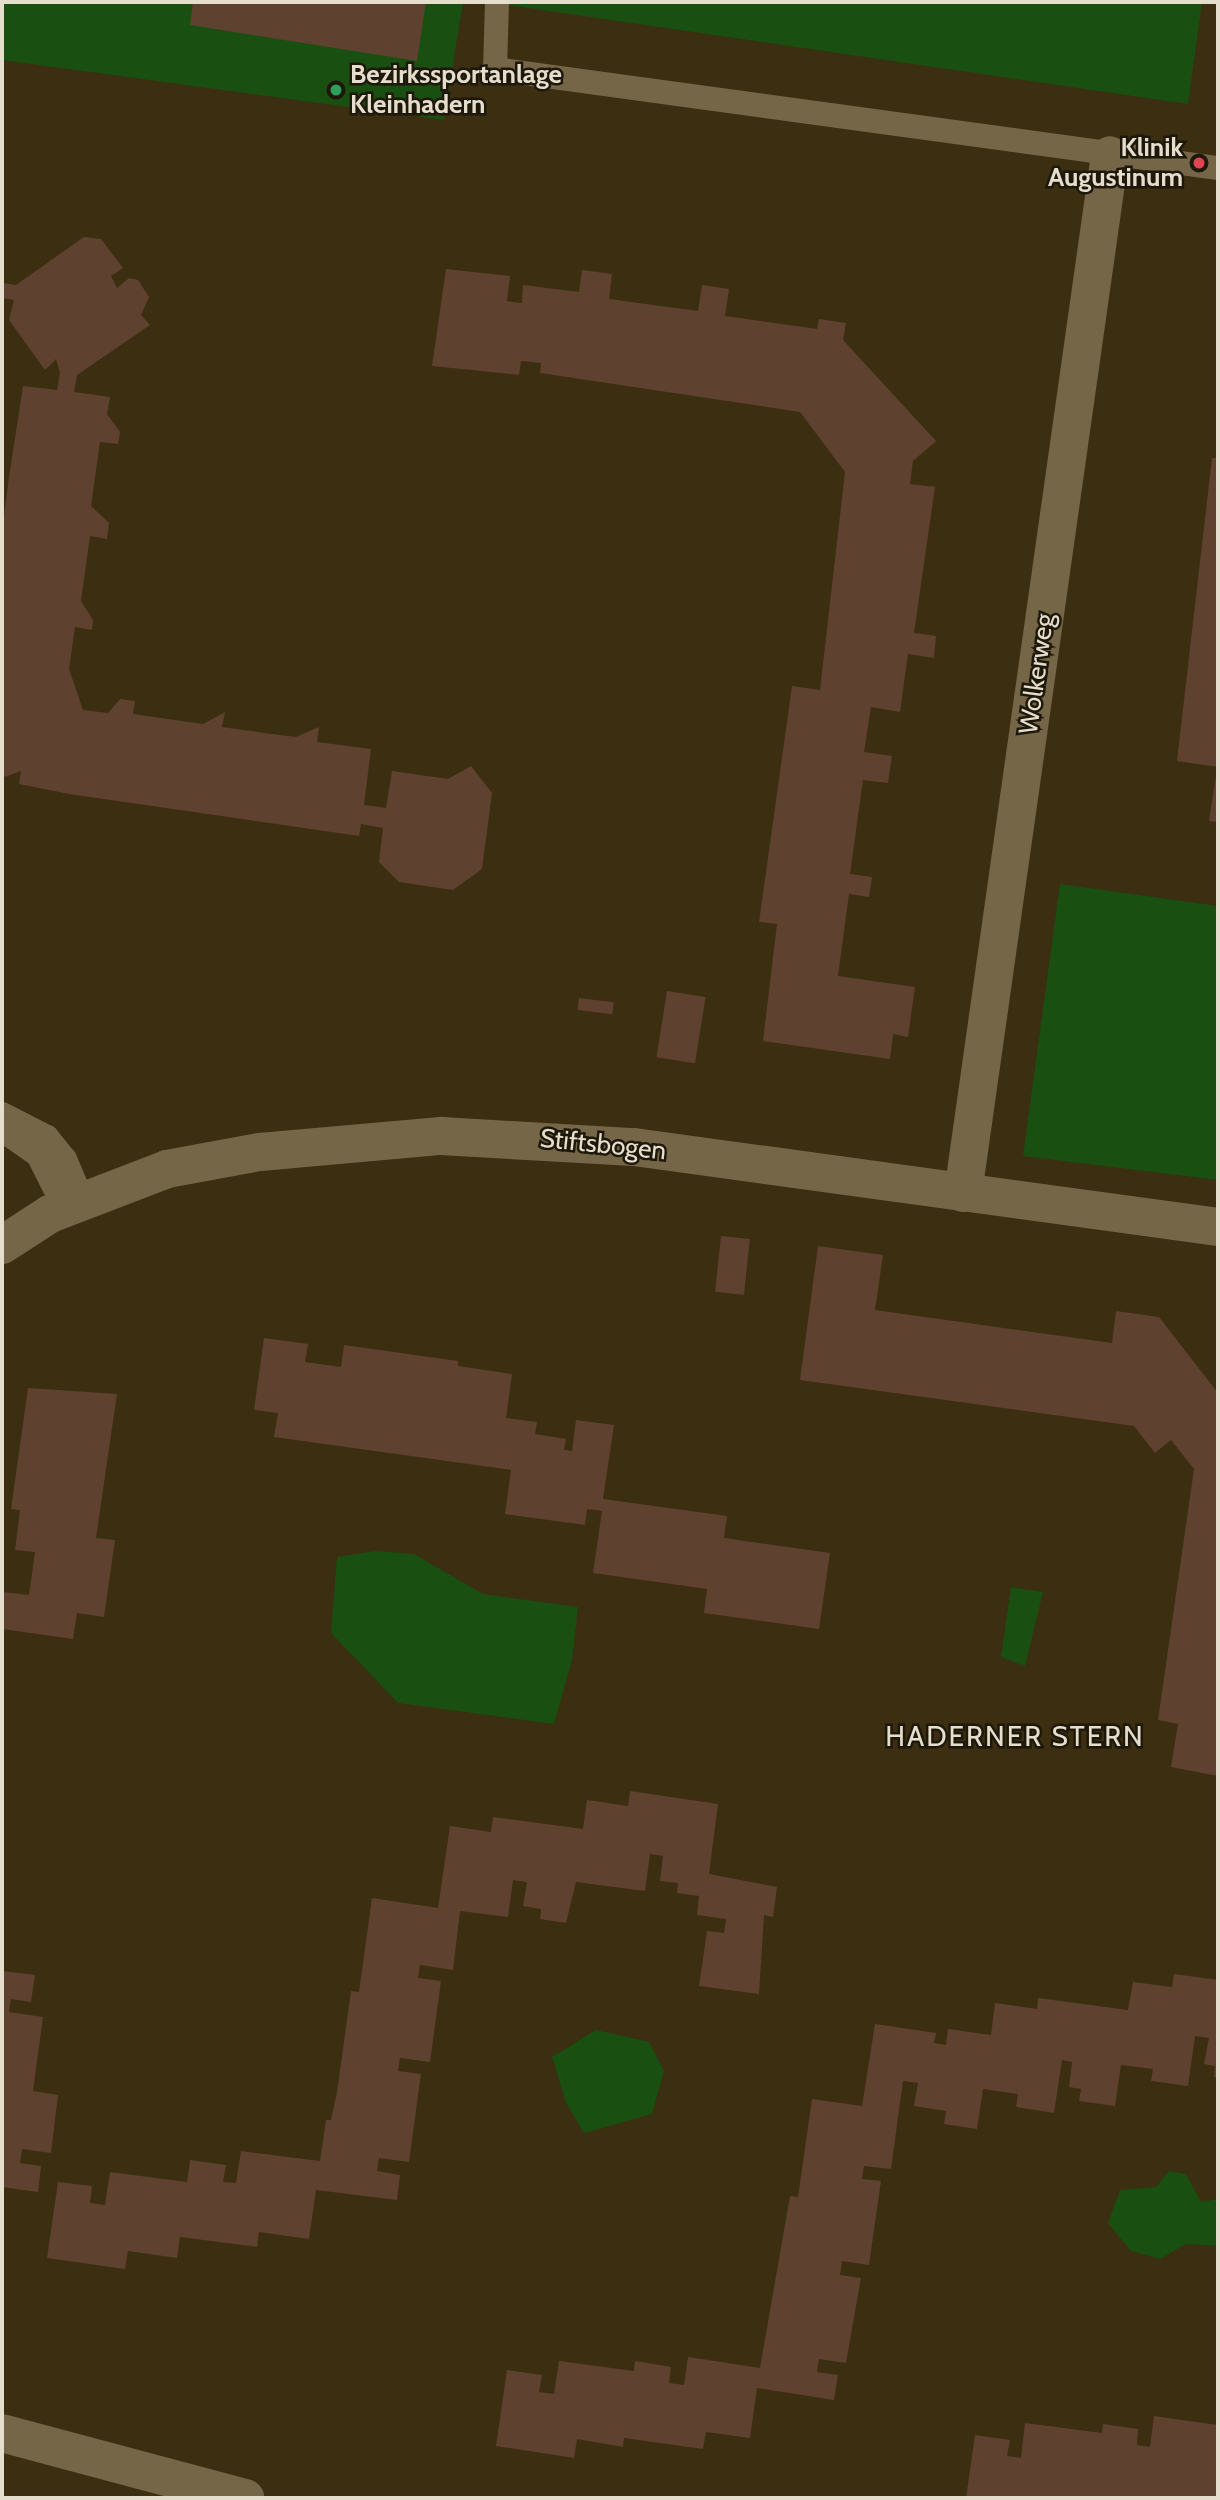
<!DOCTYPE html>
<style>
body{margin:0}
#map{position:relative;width:1220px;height:2500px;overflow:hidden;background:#3c2e10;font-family:Cabin,sans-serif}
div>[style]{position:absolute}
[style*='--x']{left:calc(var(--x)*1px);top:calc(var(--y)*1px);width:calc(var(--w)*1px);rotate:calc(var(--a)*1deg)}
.green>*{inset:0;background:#194f11}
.building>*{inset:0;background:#5f4130;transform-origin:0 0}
.service>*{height:24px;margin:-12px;padding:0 12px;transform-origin:12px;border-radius:12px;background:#756647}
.minor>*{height:38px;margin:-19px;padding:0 19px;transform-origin:19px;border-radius:19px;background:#756647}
.dots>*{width:19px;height:19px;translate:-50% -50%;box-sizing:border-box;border:4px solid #1e180b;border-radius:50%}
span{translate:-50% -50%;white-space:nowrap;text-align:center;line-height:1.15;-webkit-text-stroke:5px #1e180b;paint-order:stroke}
.poi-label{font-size:26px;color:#e6decd;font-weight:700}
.left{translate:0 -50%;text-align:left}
.right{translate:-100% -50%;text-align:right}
.street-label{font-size:26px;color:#e6decd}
.neighbourhood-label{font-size:28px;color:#e6decd;letter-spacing:2px}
.frame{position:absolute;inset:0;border:4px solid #e6decd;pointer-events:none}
</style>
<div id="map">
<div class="green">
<div style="clip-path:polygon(2px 2px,463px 2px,444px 120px,2px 60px)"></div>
<div style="clip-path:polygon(488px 2px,1202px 2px,1188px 104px)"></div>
<div style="clip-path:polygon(1060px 884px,1218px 906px,1218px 1180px,1023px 1156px)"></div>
<div style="clip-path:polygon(375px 1551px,414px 1554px,483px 1594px,578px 1607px,572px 1660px,554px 1724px,398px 1703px,331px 1633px,337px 1557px)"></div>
<div style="clip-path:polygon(1011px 1587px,1043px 1592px,1025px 1666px,1001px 1657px)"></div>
<div style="clip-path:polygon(596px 2030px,649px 2042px,664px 2071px,652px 2114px,584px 2133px,566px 2103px,552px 2057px)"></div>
<div style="clip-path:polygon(1169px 2171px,1186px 2174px,1201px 2202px,1218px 2199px,1218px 2246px,1186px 2244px,1160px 2259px,1131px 2251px,1108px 2223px,1120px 2190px,1156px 2187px)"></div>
</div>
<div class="building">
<div style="clip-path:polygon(193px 2px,426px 2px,417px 61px,190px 25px)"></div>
<div style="clip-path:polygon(84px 237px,101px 239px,123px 268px,111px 276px,117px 288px,129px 278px,138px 280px,149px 297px,141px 315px,150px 325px,77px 375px,74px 392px,110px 397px,107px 414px,120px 432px,118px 444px,100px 442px,91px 506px,109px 523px,107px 539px,90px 536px,81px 601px,93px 620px,92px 630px,75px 627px,69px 669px,83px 710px,108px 713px,120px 699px,135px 701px,133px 714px,203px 724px,225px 712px,222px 727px,272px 734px,296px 737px,319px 727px,317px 742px,371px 749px,364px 805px,386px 808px,392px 771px,448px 779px,471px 766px,492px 793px,482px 869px,453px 890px,399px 882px,379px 862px,383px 828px,361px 824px,359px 836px,69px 794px,19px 784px,21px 771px,5px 777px,2px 773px,2px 532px,9px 477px,23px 386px,57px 390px,60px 373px,56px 359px,45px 370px,9px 320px,14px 300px,2px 298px,2px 283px,16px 285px)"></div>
<div style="clip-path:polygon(446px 269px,510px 276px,507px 301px,522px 303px,523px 285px,579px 292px,582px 270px,612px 274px,609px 299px,698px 311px,702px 285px,729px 289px,725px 316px,817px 329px,819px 319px,846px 323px,843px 340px,936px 441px,913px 461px,910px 484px,935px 487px,914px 633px,936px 636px,934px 658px,908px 654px,900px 712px,871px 707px,864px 752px,892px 756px,888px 783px,863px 780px,850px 874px,872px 877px,869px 897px,849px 894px,838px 976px,915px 987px,908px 1037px,893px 1034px,890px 1059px,763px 1041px,777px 924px,759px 922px,792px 686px,820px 690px,845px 472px,800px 412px,540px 373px,541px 363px,521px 361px,519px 375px,432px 366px)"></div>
<div style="clip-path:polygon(1212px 458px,1218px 458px,1218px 767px,1177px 761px)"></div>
<div style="clip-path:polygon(1217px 769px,1218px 770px,1218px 822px,1209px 821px)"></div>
<div style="left:667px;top:991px;width:39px;height:67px;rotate:9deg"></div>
<div style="left:579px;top:998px;width:35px;height:12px;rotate:7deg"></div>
<div style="left:721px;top:1236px;width:29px;height:56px;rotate:6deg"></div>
<div style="clip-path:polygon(818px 1246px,883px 1255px,875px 1310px,1112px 1343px,1116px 1311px,1159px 1317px,1218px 1393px,1218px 1776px,1171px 1767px,1178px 1724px,1158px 1720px,1194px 1469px,1171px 1440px,1155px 1453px,1134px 1426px,800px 1380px)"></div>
<div style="clip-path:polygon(264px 1338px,308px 1344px,305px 1362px,341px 1367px,344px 1345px,458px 1361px,458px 1366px,512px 1374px,506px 1418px,537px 1422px,535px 1434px,566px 1439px,564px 1450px,572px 1451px,576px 1420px,614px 1425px,603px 1499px,727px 1516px,724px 1538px,830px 1553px,819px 1629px,704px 1613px,707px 1589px,593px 1573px,602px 1511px,587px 1509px,585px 1525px,505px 1514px,511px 1470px,274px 1437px,278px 1413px,254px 1410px)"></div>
<div style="clip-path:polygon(28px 1388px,117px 1394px,96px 1538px,115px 1540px,104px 1617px,77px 1613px,73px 1639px,2px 1629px,2px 1592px,29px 1595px,35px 1552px,15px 1550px,20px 1510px,11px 1509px)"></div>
<div style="clip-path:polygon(630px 1791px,718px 1804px,709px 1874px,777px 1887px,773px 1917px,764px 1915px,759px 1994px,699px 1986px,707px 1931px,724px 1933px,726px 1919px,697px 1915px,699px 1896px,677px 1893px,678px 1883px,660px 1881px,663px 1856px,650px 1854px,645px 1891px,576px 1882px,566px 1923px,540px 1919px,541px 1909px,523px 1906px,527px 1882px,513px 1880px,508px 1917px,460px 1911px,453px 1970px,420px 1965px,418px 1978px,441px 1981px,430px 2062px,400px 2058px,398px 2071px,421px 2074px,409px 2162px,379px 2158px,377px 2171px,400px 2175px,397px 2200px,316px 2190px,309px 2239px,259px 2232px,257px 2247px,180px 2237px,177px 2258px,128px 2251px,125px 2269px,47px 2258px,58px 2182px,92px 2186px,90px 2203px,105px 2205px,110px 2172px,187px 2182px,190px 2160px,226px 2165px,223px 2182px,236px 2183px,241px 2151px,320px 2161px,326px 2120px,331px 2120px,337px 2092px,351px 1991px,359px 1992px,372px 1898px,438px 1908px,450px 1826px,491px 1832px,493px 1817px,583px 1829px,587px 1800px,628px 1806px)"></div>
<div style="clip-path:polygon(2px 1971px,35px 1975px,31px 2002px,11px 1999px,9px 2012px,43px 2017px,33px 2091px,58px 2095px,51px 2153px,22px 2149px,20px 2163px,41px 2166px,38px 2192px,2px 2187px)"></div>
<div style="clip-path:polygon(1174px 1974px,1218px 1980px,1218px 2078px,1214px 2077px,1215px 2066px,1204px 2064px,1209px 2038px,1195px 2036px,1188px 2086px,1151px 2081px,1153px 2069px,1121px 2065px,1115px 2106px,1079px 2101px,1081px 2089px,1069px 2087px,1072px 2062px,1062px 2060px,1054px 2113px,1016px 2107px,1018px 2094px,983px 2089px,977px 2129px,944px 2124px,946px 2111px,914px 2106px,918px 2083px,903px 2081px,891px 2169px,864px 2166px,862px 2179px,881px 2181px,869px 2265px,842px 2261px,840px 2275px,861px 2278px,846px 2363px,819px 2359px,817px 2372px,838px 2375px,834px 2400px,757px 2388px,750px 2438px,706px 2432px,703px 2449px,624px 2438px,623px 2447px,577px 2439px,574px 2458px,496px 2446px,507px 2370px,542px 2375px,539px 2392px,554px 2394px,559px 2361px,634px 2371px,635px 2361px,671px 2367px,669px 2383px,684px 2385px,688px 2357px,760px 2368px,790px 2196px,798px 2197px,812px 2099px,862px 2106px,875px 2024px,936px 2033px,934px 2043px,946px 2045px,948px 2029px,991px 2035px,995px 2003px,1037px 2009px,1038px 1998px,1128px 2010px,1133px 1982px,1172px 1987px)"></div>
<div style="clip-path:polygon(1154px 2416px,1218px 2425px,1218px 2498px,966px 2498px,975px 2435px,1010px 2440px,1007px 2456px,1021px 2458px,1025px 2423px,1102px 2433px,1103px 2424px,1138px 2429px,1137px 2445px,1150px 2447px)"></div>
</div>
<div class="service">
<div style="--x:497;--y:2;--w:67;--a:91.7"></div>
<div style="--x:495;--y:69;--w:730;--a:7.8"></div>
<div style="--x:2;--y:1114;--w:51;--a:27.1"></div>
<div style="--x:47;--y:1137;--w:28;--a:51"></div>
<div style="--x:65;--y:1159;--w:47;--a:67.3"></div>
<div style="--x:2;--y:1130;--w:44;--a:34.8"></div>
<div style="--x:38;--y:1155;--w:60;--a:63.4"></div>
</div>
<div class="minor">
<div style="--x:963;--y:1193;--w:1048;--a:-81.94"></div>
<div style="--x:2;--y:1245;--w:57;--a:-32.9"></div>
<div style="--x:50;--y:1214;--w:125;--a:-21"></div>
<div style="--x:167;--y:1169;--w:95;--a:-10.4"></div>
<div style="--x:260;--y:1152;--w:182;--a:-5.1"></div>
<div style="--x:441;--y:1136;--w:193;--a:3.3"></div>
<div style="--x:634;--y:1147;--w:589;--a:7.8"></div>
<div style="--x:2;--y:2433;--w:252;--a:15"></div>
</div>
<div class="dots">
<div style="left:336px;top:90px;background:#2e9e5b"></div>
<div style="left:1199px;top:163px;background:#e0444e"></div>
</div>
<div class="poi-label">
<span class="left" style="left:350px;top:90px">Bezirkssportanlage<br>Kleinhadern</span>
<span class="right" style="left:1183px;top:163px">Klinik<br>Augustinum</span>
</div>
<div class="street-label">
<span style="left:1037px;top:674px;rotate:-82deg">Wolkerweg</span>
<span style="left:603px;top:1145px;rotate:6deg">Stiftsbogen</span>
</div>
<div class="neighbourhood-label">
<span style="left:1015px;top:1736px">HADERNER STERN</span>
</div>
<div class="frame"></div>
</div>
